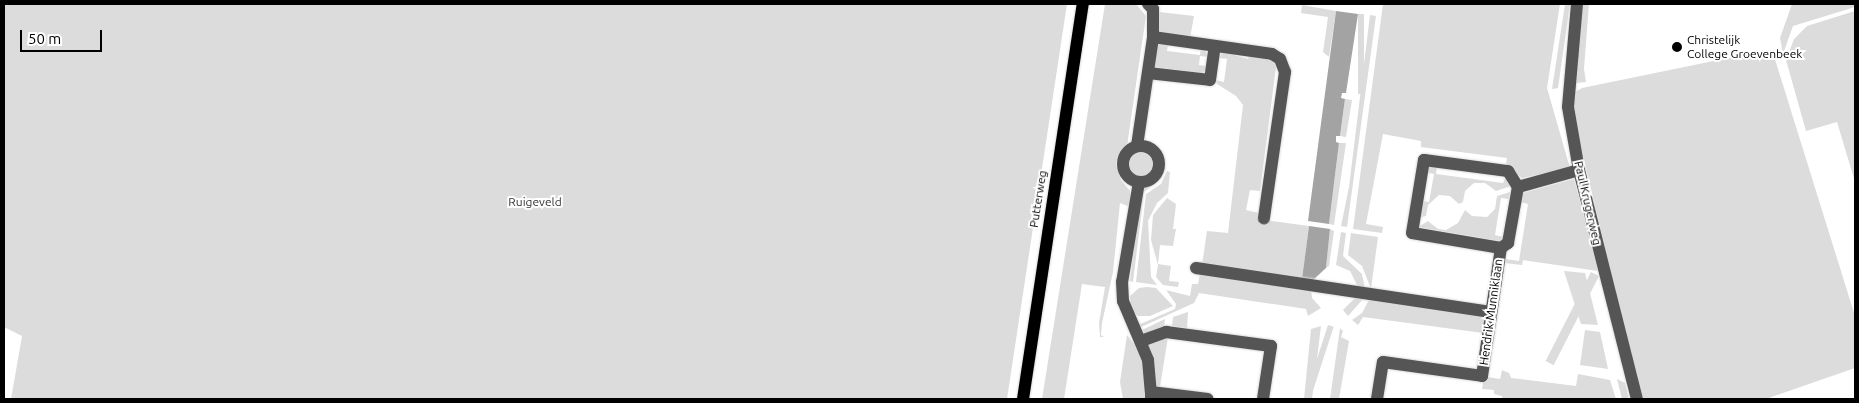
<!DOCTYPE html>
<style>
body{margin:0}
#map{position:relative;width:1859px;height:403px;overflow:hidden;background:#fff;font-family:Ubuntu,sans-serif}
div>[style]{position:absolute}
[style*='--x']{left:calc(var(--x)*1px);top:calc(var(--y)*1px);width:calc(var(--w)*1px);rotate:calc(var(--a)*1deg)}
.green>*{inset:0;background:#dcdcdc;transform-origin:0 0}
.round{border-radius:50%}
.water>*{inset:0;background:#a3a3a3}
.roads{filter:drop-shadow(0 0 1px #dbdbdb) drop-shadow(0 0 1px #dbdbdb)}
.minor>*{height:12px;margin:-6px;padding:0 6px;transform-origin:6px;border-radius:6px;background:#555}
.minor>.ring{margin:-6px;padding:0;box-sizing:content-box;background:none;border:12px solid #555;border-radius:50%}
.major>*{height:12px;margin:-6px;padding:0 6px;transform-origin:6px;border-radius:6px;background:#000}
.dots>*{width:14px;height:14px;translate:-50% -50%;box-sizing:border-box;border:2px solid #fff;border-radius:50%}
span{translate:-50% -50%;white-space:nowrap;text-align:center;line-height:1.15;-webkit-text-stroke:4px #fff;paint-order:stroke}
.poi-label{font-size:12px;color:#000}
.left{translate:0 -50%;text-align:left}
.street-label{font-size:12px;color:#000}
.park-label{font-size:12px;color:#333}
.frame{position:absolute;inset:0;border:5px solid #000;pointer-events:none}
.scale{position:absolute;left:20px;top:30px;width:82px;height:22px;box-sizing:border-box;border:2px solid #000;border-top:0;padding-left:6px;font-size:15px;line-height:18px;white-space:nowrap;color:#000;-webkit-text-stroke:4px #fff;paint-order:stroke}
</style>
<div id="map">
<div class="green">
<div style="clip-path:polygon(4px 4px,1067px 4px,1007px 399px,11px 399px,22px 336px,4px 327px,4px 379px)"></div>
<div style="clip-path:polygon(1105px 4px,1136px 4px,1146px 16px,1127px 146px,1118px 155px,1116px 164px,1121px 180px,1130px 191px,1130px 207px,1120px 203px,1113px 272px,1102px 323px,1101px 335px,1104px 337px,1100px 337px,1099px 323px,1105px 287px,1082px 284px,1064px 399px,1042px 399px)"></div>
<div style="clip-path:polygon(1383px 4px,1560px 4px,1547px 88px,1570px 168px,1522px 178px,1506px 165px,1507px 158px,1421px 147px,1421px 141px,1383px 134px,1366px 224px,1383px 227px,1382px 233px,1353px 229px)"></div>
<div style="clip-path:polygon(1565px 4px,1570px 4px,1558px 88px,1552px 89px)"></div>
<div style="clip-path:polygon(1583px 4px,1589px 4px,1584px 69px,1586px 82px,1576px 83px,1574px 79px)"></div>
<div style="clip-path:polygon(1792px 4px,1855px 4px,1855px 7px,1793px 26px,1783px 54px,1780px 38px)"></div>
<div style="clip-path:polygon(1302px 5px,1336px 11px,1329px 57px,1323px 52px,1328px 17px,1301px 13px)"></div>
<div style="clip-path:polygon(1855px 11px,1855px 182px,1837px 122px,1806px 131px,1786px 60px,1794px 39px,1807px 26px)"></div>
<div style="clip-path:polygon(1159px 12px,1194px 16px,1190px 38px,1160px 33px,1157px 28px)"></div>
<div style="left:1358px;top:14px;width:6px;height:80px"></div>
<div style="clip-path:polygon(1370px 15px,1376px 16px,1347px 227px,1341px 226px,1349px 187px)"></div>
<div style="clip-path:polygon(1158px 43px,1168px 44px,1167px 51px,1200px 55px,1201px 47px,1205px 50px,1208px 57px,1200px 56px,1199px 65px,1207px 66px,1206px 70px,1202px 73px,1154px 67px)"></div>
<div style="clip-path:polygon(1767px 50px,1773px 53px,1855px 316px,1855px 368px,1766px 399px,1641px 399px,1577px 130px,1572px 94px,1582px 88px)"></div>
<div style="clip-path:polygon(1223px 52px,1248px 59px,1250px 54px,1272px 60px,1276px 67px,1260px 191px,1250px 190px,1246px 210px,1259px 213px,1258px 219px,1309px 226px,1302px 279px,1202px 265px,1207px 231px,1228px 233px,1243px 105px,1236px 96px,1217px 84px,1216px 80px,1224px 82px,1227px 59px,1219px 58px)"></div>
<div style="clip-path:polygon(1345px 99px,1352px 100px,1346px 137px,1340px 136px)"></div>
<div style="clip-path:polygon(1339px 143px,1346px 143px,1334px 225px,1329px 224px)"></div>
<div class="round" style="left:1129px;top:152px;width:24px;height:24px"></div>
<div style="clip-path:polygon(1437px 166px,1436px 174px,1503px 183px,1506px 176px,1511px 186px,1496px 191px,1485px 183px,1474px 183px,1465px 191px,1463px 202px,1459px 204px,1450px 196px,1439px 195px,1428px 205px,1426px 216px,1418px 218px,1422px 201px,1429px 202px,1434px 174px,1424px 172px,1428px 167px)"></div>
<div style="clip-path:polygon(1167px 171px,1170px 172px,1168px 193px,1157px 203px,1148px 221px,1151px 277px,1157px 285px,1136px 282px,1146px 194px,1161px 184px)"></div>
<div style="clip-path:polygon(1160px 172px,1163px 172px,1161px 179px,1144px 192px,1133px 282px,1130px 281px,1141px 189px)"></div>
<div style="clip-path:polygon(1574px 179px,1598px 271px,1523px 260px,1522px 265px,1504px 263px,1505px 259px,1519px 261px,1528px 204px,1520px 202px,1523px 193px)"></div>
<div style="clip-path:polygon(1510px 192px,1509px 199px,1501px 198px,1495px 235px,1504px 237px,1500px 241px,1418px 227px,1428px 221px,1438px 229px,1446px 230px,1458px 223px,1465px 210px,1472px 216px,1487px 217px,1495px 209px,1497px 196px)"></div>
<div style="clip-path:polygon(1167px 198px,1176px 204px,1173px 229px,1176px 229px,1173px 246px,1160px 245px,1158px 264px,1171px 266px,1169px 281px,1179px 282px,1178px 287px,1163px 285px,1156px 277px,1158px 265px,1151px 240px,1153px 215px)"></div>
<div style="clip-path:polygon(1330px 229px,1334px 231px,1329px 266px,1326px 268px)"></div>
<div style="clip-path:polygon(1341px 232px,1346px 233px,1343px 256px,1362px 274px,1365px 289px,1358px 287px,1350px 271px,1336px 265px)"></div>
<div style="clip-path:polygon(1351px 233px,1378px 237px,1371px 289px,1362px 266px,1348px 255px)"></div>
<div style="clip-path:polygon(1564px 271px,1585px 273px,1598px 325px,1581px 324px)"></div>
<div style="left:1591px;top:272px;width:9px;height:100px;rotate:27deg"></div>
<div style="clip-path:polygon(1200px 273px,1311px 289px,1312px 298px,1321px 308px,1308px 316px,1306px 309px,1199px 293px,1194px 303px,1139px 328px,1138px 325px,1175px 309px,1176px 304px,1166px 290px,1190px 296px,1192px 284px,1198px 284px)"></div>
<div style="clip-path:polygon(1147px 287px,1156px 288px,1173px 306px,1150px 316px,1138px 316px,1131px 309px,1130px 296px,1139px 288px)"></div>
<div style="clip-path:polygon(1357px 296px,1364px 298px,1348px 316px,1343px 310px)"></div>
<div style="clip-path:polygon(1370px 298px,1486px 316px,1483px 333px,1363px 317px,1358px 325px,1352px 320px,1362px 313px)"></div>
<div style="clip-path:polygon(1188px 312px,1187px 328px,1172px 326px,1173px 317px)"></div>
<div style="clip-path:polygon(1165px 319px,1164px 327px,1147px 335px,1142px 330px)"></div>
<div style="left:1328px;top:325px;width:6px;height:75px;rotate:18deg"></div>
<div style="clip-path:polygon(1321px 326px,1312px 399px,1304px 399px,1311px 329px)"></div>
<div style="clip-path:polygon(1491px 327px,1488px 377px,1500px 379px,1502px 370px,1509px 373px,1511px 378px,1576px 386px,1578px 374px,1610px 380px,1616px 399px,1502px 399px,1502px 396px,1494px 394px,1494px 390px,1482px 389px)"></div>
<div style="clip-path:polygon(1340px 328px,1343px 331px,1341px 337px,1349px 341px,1339px 399px,1330px 399px)"></div>
<div style="clip-path:polygon(1585px 330px,1600px 332px,1608px 369px,1580px 365px)"></div>
<div style="clip-path:polygon(1127px 335px,1143px 355px,1145px 399px,1123px 399px,1120px 382px)"></div>
<div style="clip-path:polygon(1168px 337px,1160px 387px,1154px 386px,1147px 344px)"></div>
<div style="clip-path:polygon(1617px 379px,1625px 383px,1629px 399px,1622px 399px)"></div>
</div>
<div class="water">
<div style="clip-path:polygon(1336px 11px,1358px 14px,1346px 93px,1342px 93px,1341px 98px,1345px 99px,1340px 136px,1336px 136px,1336px 142px,1339px 143px,1329px 224px,1308px 221px)"></div>
<div style="clip-path:polygon(1309px 226px,1330px 229px,1326px 268px,1313px 280px,1302px 279px)"></div>
</div>
<div class="roads">
<div class="minor">
<div style="--x:1577;--y:4;--w:103;--a:95"></div>
<div style="--x:1568;--y:107;--w:64;--a:80.1"></div>
<div style="--x:1579;--y:170;--w:236;--a:75.8"></div>
<div style="--x:1153;--y:37;--w:120;--a:8.1"></div>
<div style="--x:1272;--y:54;--w:9;--a:32"></div>
<div style="--x:1280;--y:59;--w:14;--a:69"></div>
<div style="--x:1285;--y:72;--w:148;--a:98.2"></div>
<div style="--x:1148;--y:73;--w:62;--a:6.4"></div>
<div style="--x:1210;--y:80;--w:34;--a:-82"></div>
<div style="--x:1137;--y:146;--w:110;--a:-81.6"></div>
<div style="--x:1153;--y:37;--w:28;--a:-90"></div>
<div style="--x:1153;--y:9;--w:7;--a:-135"></div>
<div class="ring" style="left:1123px;top:146px;width:24px;height:24px"></div>
<div style="--x:1139;--y:182;--w:101;--a:99.6"></div>
<div style="--x:1122;--y:282;--w:19;--a:87"></div>
<div style="--x:1123;--y:301;--w:64;--a:67"></div>
<div style="--x:1148;--y:360;--w:32;--a:85"></div>
<div style="--x:1501;--y:248;--w:90;--a:-170.4"></div>
<div style="--x:1412;--y:233;--w:74;--a:-80.7"></div>
<div style="--x:1424;--y:160;--w:85;--a:7.5"></div>
<div style="--x:1508;--y:171;--w:19;--a:58"></div>
<div style="--x:1196;--y:268;--w:298;--a:8.5"></div>
<div style="--x:1141;--y:341;--w:27;--a:-20"></div>
<div style="--x:1166;--y:332;--w:106;--a:7.6"></div>
<div style="--x:1271;--y:346;--w:54;--a:98.6"></div>
<div style="--x:1151;--y:399;--w:7;--a:-90"></div>
<div style="--x:1151;--y:392;--w:57;--a:7"></div>
<div style="--x:1377;--y:399;--w:37;--a:-81"></div>
<div style="--x:1383;--y:362;--w:100;--a:8"></div>
<div style="--x:1482;--y:376;--w:129;--a:-81.6"></div>
<div style="--x:1501;--y:248;--w:9;--a:-36"></div>
<div style="--x:1508;--y:243;--w:57;--a:-79.9"></div>
<div style="--x:1518;--y:187;--w:63;--a:-15.6"></div>
</div>
<div class="major">
<div style="--x:1023;--y:399;--w:400;--a:-81.4"></div>
</div>
</div>
<div class="dots">
<div style="left:1677px;top:47px;background:#000"></div>
</div>
<div class="poi-label">
<span class="left" style="left:1687px;top:47px">Christelijk<br>College Groevenbeek</span>
</div>
<div class="street-label">
<span style="left:1038px;top:199px;rotate:-81deg">Putterweg</span>
<span style="left:1588px;top:203px;rotate:77deg">Paul Krugerweg</span>
<span style="left:1491px;top:312px;rotate:-82deg">Hendrik Munniklaan</span>
</div>
<div class="park-label">
<span style="left:535px;top:202px">Ruigeveld</span>
</div>
<div class="frame"></div>
<div class="scale">50 m</div>
</div>
